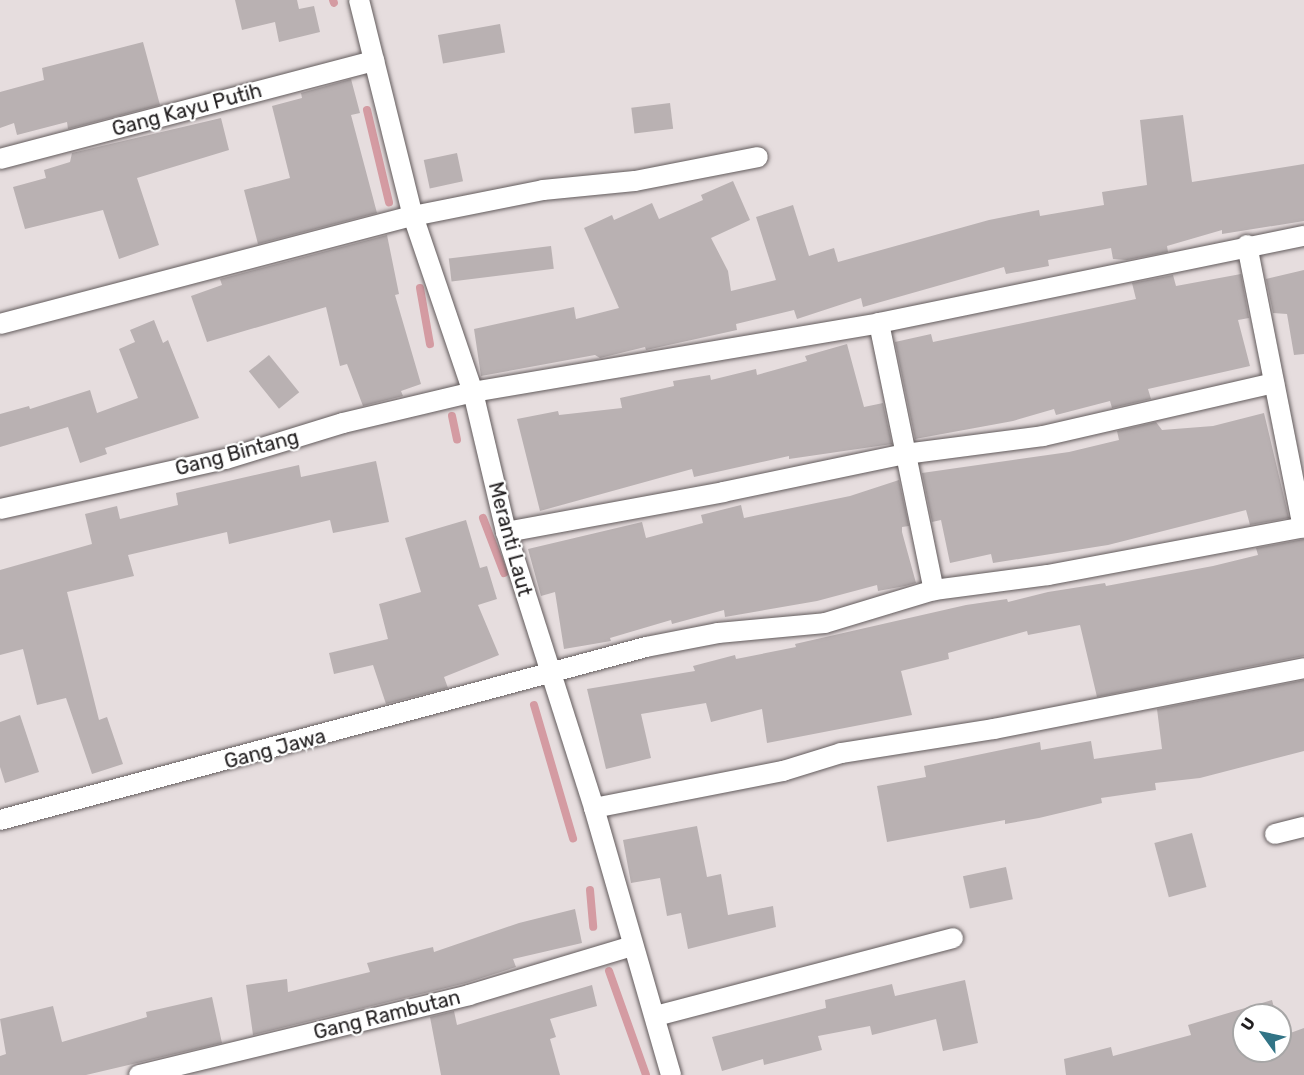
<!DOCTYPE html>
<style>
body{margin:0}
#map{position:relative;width:1304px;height:1075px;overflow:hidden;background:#e6ddde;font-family:Rubik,sans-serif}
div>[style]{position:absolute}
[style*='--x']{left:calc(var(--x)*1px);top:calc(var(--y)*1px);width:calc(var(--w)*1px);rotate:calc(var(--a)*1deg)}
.stream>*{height:8px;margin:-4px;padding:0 4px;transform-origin:4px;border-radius:4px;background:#d49ba2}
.building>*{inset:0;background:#b9b1b2;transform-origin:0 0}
.roads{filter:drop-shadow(0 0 2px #625b5c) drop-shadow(0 0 2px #625b5c)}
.street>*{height:20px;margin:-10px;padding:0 10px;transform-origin:10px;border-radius:10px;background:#fff}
span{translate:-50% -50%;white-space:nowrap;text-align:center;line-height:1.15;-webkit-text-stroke:4.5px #fff;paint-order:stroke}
.street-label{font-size:20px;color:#232021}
.north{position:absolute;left:1232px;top:1003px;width:60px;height:60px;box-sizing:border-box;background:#fff;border:2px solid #a7a6a6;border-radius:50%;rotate:303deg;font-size:16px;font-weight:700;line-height:24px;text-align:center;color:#232021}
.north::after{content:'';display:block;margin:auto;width:21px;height:27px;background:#327486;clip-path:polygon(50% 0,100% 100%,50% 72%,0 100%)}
</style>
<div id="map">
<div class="stream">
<div style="--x:333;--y:0;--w:3;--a:72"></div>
<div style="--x:367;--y:110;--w:95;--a:76.6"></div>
<div style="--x:420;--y:288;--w:57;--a:79.9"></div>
<div style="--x:452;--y:416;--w:24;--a:78"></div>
<div style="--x:483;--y:518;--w:59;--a:69.1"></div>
<div style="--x:534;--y:705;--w:139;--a:73.7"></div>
<div style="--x:590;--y:890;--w:37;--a:85"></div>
<div style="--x:609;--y:971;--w:110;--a:70.4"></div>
</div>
<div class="building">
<div style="clip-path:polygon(235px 0,297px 0,299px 9px,314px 6px,320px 32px,279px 42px,275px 22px,242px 30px)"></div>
<div style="left:500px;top:24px;width:29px;height:63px;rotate:80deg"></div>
<div style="clip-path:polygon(143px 42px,160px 105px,68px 129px,67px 122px,17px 135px,14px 123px,0 128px,0 92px,44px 80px,42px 68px)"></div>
<div style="clip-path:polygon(351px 79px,360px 113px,351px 115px,377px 213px,258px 244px,244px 190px,290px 178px,272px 106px,302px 98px,301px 93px)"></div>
<div style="left:670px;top:103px;width:26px;height:39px;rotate:83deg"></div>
<div style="clip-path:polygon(1183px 115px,1192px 182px,1304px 164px,1304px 221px,1222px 234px,1222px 230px,1167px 246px,1168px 252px,1127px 260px,1113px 259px,1111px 248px,1048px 260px,1049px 266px,1006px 274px,1004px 267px,863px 307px,861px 298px,797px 319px,794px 310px,736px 324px,737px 330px,646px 350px,645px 347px,600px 358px,595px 355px,481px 376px,474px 329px,574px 307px,576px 319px,619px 308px,584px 228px,612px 215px,614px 220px,652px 203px,659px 219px,703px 200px,701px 195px,733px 181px,750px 220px,711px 238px,728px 271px,731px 291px,776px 280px,756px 217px,793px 205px,809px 256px,834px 248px,838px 262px,989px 220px,1039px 210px,1040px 216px,1104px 205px,1102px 192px,1147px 185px,1140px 120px)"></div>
<div style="clip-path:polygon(221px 118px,229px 150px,137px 178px,159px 245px,119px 259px,103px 210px,25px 229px,13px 187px,46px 178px,44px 170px,70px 162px,72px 153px)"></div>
<div style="left:457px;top:153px;width:29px;height:34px;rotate:78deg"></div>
<div style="clip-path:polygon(387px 235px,399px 294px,395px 295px,421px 384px,401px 391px,403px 396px,363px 406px,347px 364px,340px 366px,326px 307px,207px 342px,191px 296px,222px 285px,220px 279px)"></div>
<div style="left:551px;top:246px;width:23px;height:103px;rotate:83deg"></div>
<div style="clip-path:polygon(1304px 270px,1304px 354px,1294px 355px,1287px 314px,1273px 313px,1266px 279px)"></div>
<div style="clip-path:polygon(1241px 274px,1249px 318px,1238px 320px,1250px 366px,1148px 389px,1151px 399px,1112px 408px,1110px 401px,1056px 415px,1054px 409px,1013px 421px,915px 439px,895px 342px,931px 334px,933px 342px,1136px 299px,1132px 283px,1173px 275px,1176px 286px)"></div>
<div style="clip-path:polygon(154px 320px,163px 343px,168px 340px,199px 418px,105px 448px,107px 454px,80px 463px,68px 427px,0 447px,0 414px,29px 406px,30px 409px,90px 390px,97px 413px,138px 398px,119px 349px,135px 342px,130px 330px)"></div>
<div style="clip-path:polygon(847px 344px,864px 407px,883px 403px,892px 444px,789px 459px,789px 456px,694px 477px,692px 469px,540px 511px,517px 419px,558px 411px,559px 415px,622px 408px,620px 398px,674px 386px,673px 381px,710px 375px,711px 380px,756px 369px,757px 375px,807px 361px,805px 356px)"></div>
<div style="left:269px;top:355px;width:48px;height:26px;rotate:51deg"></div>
<div style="clip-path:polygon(1264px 413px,1289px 518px,1250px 525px,1246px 510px,1108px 545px,993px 563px,991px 554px,950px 563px,941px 520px,932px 522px,922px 473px,1069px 452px,1119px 440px,1117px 431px,1156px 422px,1162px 430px,1213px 426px)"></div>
<div style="clip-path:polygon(376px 461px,389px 522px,333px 533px,330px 520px,229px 544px,227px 532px,128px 555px,134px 576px,67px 592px,99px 720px,107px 717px,123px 764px,92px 774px,66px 698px,37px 705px,23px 649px,0 655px,0 570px,92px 544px,85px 514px,117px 506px,120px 519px,178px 505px,176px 493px,299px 465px,301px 477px)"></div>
<div style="clip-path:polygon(899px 480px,909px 526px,902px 527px,902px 532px,916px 583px,905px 586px,878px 591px,877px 585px,817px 601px,725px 617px,724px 610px,672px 624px,671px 620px,610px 638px,611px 641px,564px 649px,555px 592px,541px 596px,528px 549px,642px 522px,646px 538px,703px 523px,701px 515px,741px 505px,744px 518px,850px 496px)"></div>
<div style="clip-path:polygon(466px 520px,480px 568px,487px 566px,497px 599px,478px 605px,499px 655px,444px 677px,448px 688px,386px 704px,373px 665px,334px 674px,329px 653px,388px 639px,379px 604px,421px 592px,405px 538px)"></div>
<div style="clip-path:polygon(1304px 539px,1304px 656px,1097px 697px,1080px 625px,1028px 635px,1027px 631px,948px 653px,949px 659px,901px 671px,912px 715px,767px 743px,762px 709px,711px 722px,706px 703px,641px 714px,651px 758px,606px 769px,587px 689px,695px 671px,693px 666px,735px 655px,736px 659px,796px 647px,795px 644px,966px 605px,1007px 599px,1008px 602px,1048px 592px,1105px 583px,1106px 586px,1213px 566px,1258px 555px,1256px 548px)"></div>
<div style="clip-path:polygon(1304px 680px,1304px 751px,1200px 778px,1155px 783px,1156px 790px,1101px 798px,1102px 803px,1039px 818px,1005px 824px,1005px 820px,887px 842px,877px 786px,926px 777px,924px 766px,1040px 742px,1041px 750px,1091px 741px,1094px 759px,1162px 749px,1157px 709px)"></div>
<div style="clip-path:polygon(20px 715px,39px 772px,5px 783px,0 767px,0 722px)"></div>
<div style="clip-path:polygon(697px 826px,707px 877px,721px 874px,728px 915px,773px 906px,776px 927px,688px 949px,681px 913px,667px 916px,660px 878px,631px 883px,623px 840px)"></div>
<div style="left:1192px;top:833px;width:56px;height:39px;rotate:75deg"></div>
<div style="left:1006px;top:867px;width:33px;height:44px;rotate:78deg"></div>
<div style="clip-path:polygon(575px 909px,582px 943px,513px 959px,516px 967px,466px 983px,253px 1035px,246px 985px,287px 979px,288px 992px,370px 972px,367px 963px,433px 947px,434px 952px,519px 923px)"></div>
<div style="clip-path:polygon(965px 980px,978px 1043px,943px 1051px,936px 1019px,872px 1035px,870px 1026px,818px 1036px,822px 1050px,764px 1065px,763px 1059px,722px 1071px,712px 1037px,826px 1008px,825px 1000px,892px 984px,895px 996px)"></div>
<div style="clip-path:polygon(592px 985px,597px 1006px,550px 1019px,556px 1037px,550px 1039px,560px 1075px,441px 1075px,430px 1017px,454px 1011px,457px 1025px)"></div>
<div style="clip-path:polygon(212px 997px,222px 1043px,86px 1075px,0 1075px,0 1056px,6px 1054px,0 1019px,53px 1006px,62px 1042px,147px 1017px,146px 1012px)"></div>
<div style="clip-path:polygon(1272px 1000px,1276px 1015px,1244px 1015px,1244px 1051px,1280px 1051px,1280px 1028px,1282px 1036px,1304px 1028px,1304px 1075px,1066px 1075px,1064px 1059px,1111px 1047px,1113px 1056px,1191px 1035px,1188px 1025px)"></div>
</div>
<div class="roads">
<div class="street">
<div style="--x:359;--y:0;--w:223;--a:76"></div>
<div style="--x:413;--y:216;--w:186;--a:71.2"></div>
<div style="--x:473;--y:392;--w:144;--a:76.7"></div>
<div style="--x:506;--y:532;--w:290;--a:72.3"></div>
<div style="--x:594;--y:808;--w:278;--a:73.9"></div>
<div style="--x:0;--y:159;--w:387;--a:-14.7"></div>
<div style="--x:1247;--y:245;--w:288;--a:78.8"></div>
<div style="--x:879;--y:323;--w:273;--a:78.4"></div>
<div style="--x:0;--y:324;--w:427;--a:-14.7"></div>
<div style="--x:413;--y:216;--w:133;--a:-11.3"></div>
<div style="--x:543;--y:190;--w:92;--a:-5.6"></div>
<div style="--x:635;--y:181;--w:125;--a:-11"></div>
<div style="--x:0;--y:509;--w:231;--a:-12.5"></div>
<div style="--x:226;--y:459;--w:122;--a:-17.1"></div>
<div style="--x:343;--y:423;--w:134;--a:-13.4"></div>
<div style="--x:473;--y:392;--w:412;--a:-9.6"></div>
<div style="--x:879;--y:323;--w:434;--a:-11.6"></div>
<div style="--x:506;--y:532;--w:221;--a:-10.4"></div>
<div style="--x:723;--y:492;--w:186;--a:-11.8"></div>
<div style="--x:905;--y:454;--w:139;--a:-7.4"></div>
<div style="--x:1043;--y:436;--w:237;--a:-12.9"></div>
<div style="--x:594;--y:808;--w:193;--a:-11.1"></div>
<div style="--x:783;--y:771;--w:61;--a:-17.2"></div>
<div style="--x:841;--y:753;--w:155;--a:-8.9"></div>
<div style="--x:994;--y:729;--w:316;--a:-11.1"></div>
<div style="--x:0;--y:820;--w:669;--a:-14.99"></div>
<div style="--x:646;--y:647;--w:73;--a:-11"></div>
<div style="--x:718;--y:633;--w:107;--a:-5.3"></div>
<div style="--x:825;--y:623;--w:114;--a:-16.8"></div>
<div style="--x:934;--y:590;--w:115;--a:-7.5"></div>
<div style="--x:1048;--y:575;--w:260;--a:-10.6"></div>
<div style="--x:1275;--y:834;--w:30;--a:-14"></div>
<div style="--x:656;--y:1016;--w:307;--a:-14.7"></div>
<div style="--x:139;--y:1075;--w:340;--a:-13.6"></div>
<div style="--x:469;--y:995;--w:170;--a:-16.7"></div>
</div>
</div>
<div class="street-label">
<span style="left:187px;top:110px;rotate:-15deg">Gang Kayu Putih</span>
<span style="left:237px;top:453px;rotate:-15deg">Gang Bintang</span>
<span style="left:510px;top:539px;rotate:75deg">Meranti Laut</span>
<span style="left:275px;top:749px;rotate:-15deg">Gang Jawa</span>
<span style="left:387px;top:1015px;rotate:-14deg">Gang Rambutan</span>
</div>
<div class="north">U</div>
</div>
